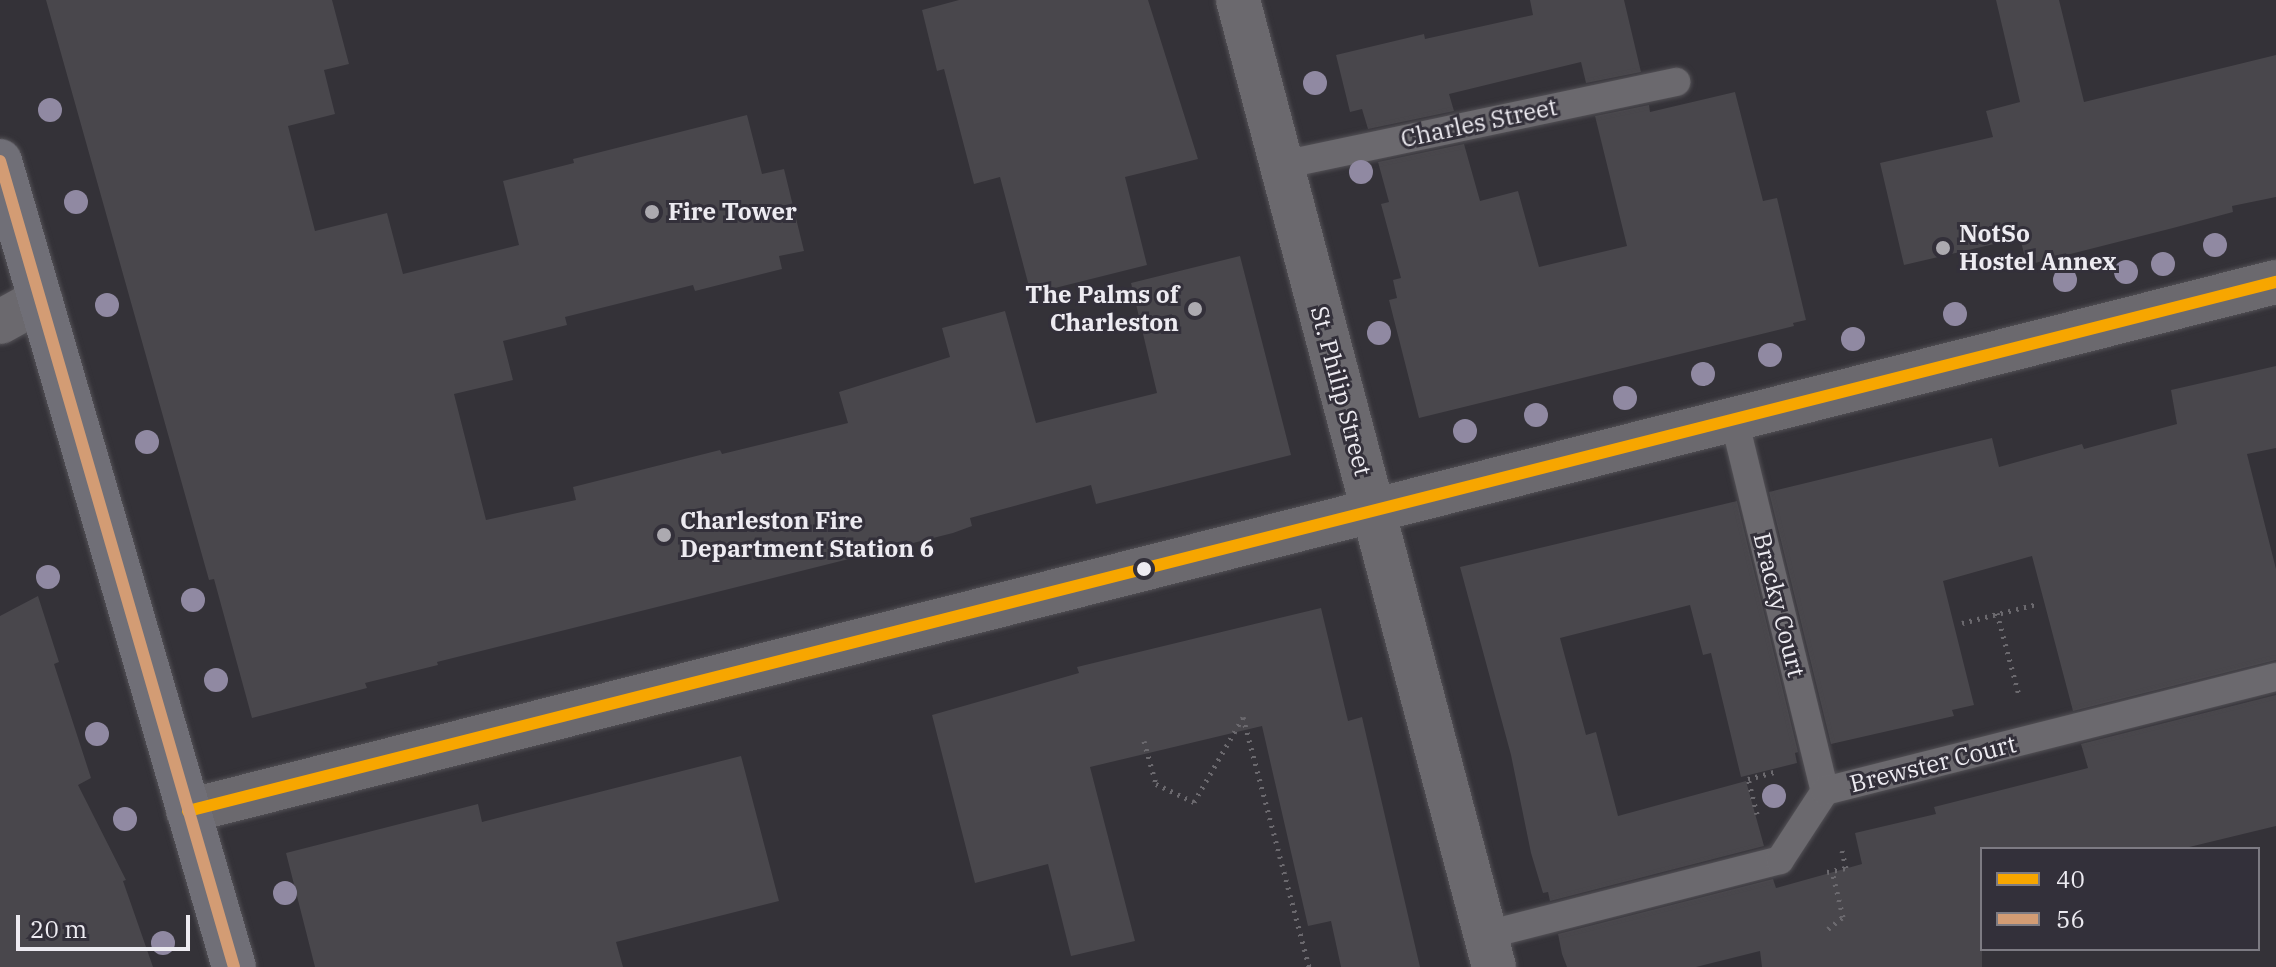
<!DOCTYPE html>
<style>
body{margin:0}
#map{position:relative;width:2276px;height:967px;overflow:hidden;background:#343238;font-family:"IBM Plex Serif",serif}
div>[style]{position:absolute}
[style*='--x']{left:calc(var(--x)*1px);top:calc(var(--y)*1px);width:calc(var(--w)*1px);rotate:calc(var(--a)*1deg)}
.building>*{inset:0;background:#49474c}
.path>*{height:5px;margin-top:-2.5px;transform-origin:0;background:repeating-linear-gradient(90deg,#6b696e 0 2px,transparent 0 8px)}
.roads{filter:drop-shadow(0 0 2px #535156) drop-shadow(0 0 2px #535156)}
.lane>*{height:28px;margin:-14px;padding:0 14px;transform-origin:14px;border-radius:14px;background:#6b696e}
.street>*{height:44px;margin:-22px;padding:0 22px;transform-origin:22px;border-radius:22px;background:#6b696e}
.secondary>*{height:44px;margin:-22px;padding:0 22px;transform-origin:22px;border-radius:22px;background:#6b696e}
.primary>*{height:44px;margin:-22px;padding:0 22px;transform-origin:22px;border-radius:22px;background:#706f77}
.bus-1>*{height:12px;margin:-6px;padding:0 6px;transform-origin:6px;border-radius:6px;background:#f7a600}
.bus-2>*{height:12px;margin:-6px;padding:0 6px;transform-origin:6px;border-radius:6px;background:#d39c74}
.trees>*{width:24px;height:24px;margin:-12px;border-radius:50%;background:#9089a2}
.dots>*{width:22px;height:22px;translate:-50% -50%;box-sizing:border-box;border:4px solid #33303a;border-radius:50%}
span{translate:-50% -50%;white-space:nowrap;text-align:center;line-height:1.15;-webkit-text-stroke:6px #33303a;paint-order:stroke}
.street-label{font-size:24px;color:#edebf1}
.poi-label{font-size:24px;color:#edebf1;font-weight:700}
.left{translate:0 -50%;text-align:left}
.right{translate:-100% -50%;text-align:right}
.legend{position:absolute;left:1980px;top:847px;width:280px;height:104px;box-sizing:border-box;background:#33303a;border:2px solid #7d7b83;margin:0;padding:10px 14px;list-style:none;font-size:24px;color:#edebf1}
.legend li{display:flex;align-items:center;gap:16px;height:40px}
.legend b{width:40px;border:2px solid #7d7b83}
.scale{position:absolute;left:16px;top:915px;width:174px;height:36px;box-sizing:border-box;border:4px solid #edebf1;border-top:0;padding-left:10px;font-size:24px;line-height:28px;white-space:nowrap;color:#edebf1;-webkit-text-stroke:6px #33303a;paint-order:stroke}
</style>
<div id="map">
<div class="building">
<div style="clip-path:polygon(46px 0,332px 0,349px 64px,324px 70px,335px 114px,288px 126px,315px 231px,387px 213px,403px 274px,519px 245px,503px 181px,574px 163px,573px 159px,747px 115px,762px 174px,784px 169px,804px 251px,779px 256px,782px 269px,695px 291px,693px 285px,565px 317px,567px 325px,503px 341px,513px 380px,454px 394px,486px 520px,576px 500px,573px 487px,720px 450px,722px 454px,848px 423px,839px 392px,950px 357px,942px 328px,1005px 311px,1036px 423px,1157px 393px,1131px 283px,1240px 256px,1291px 455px,1096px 504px,1091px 485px,970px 518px,972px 526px,953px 533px,437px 662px,438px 665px,365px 683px,367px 688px,252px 718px,214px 579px,209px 580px)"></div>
<div style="clip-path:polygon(959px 0,1148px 0,1198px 159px,1125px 177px,1147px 265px,1031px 294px,1000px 177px,974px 184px,944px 69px,937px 71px,922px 10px)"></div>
<div style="clip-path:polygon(1530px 0,1624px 0,1641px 72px,1586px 83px,1581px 62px,1449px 94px,1454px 111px,1368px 129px,1362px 109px,1350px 112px,1336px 55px,1424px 34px,1425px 39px,1533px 15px)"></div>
<div style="clip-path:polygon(1996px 0,2059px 0,2084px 102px,2276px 55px,2276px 197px,2232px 206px,2233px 212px,2173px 228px,2027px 265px,2020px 238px,1904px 265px,1880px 163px,1993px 137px,1986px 111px,2020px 102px)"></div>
<div style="clip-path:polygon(1735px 92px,1763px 201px,1777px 198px,1806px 320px,1793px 323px,1794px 326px,1419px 418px,1389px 300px,1397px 298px,1393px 280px,1401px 278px,1381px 204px,1389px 202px,1378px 162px,1464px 144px,1480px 201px,1518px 191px,1539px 267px,1627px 246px,1595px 116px,1649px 105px,1650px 112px)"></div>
<div style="clip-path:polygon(2276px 366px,2276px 448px,2247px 454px,2276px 569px,2276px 660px,2073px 711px,2032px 556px,1943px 581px,1974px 705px,1952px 710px,1954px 716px,1831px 744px,1769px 492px,1992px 438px,1999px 467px,2082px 444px,2084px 449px,2177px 424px,2171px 390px)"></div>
<div style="clip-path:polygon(1737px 501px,1798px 752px,1795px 753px,1797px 763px,1741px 777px,1711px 653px,1703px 655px,1690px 605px,1560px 638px,1586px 735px,1596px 732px,1618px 816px,1746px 781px,1764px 846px,1550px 901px,1548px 892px,1543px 893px,1531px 853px,1511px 755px,1460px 567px)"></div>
<div style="clip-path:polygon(38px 596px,59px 662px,54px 664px,91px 778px,78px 785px,126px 880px,123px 881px,153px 967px,0 967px,0 616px)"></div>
<div style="clip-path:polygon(1321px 608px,1348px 721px,1362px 717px,1420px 967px,1341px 967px,1331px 921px,1308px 926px,1262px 726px,1090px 767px,1135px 941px,1071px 956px,1048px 864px,975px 883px,932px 715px,1079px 673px,1077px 667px)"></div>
<div style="clip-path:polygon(2276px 695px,2276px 826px,2181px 849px,1982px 849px,1982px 967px,1762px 967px,1760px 951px,1696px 967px,1567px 967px,1562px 954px,1558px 934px,1773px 879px,1776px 888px,1862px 864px,1855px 833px,1936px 814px,1934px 807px,2088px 768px,2081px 744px)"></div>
<div style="clip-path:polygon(741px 756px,779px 901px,616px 942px,623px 967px,315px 967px,286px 853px,478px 804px,482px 822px)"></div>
</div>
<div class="path">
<div style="--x:1997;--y:613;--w:85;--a:75"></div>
<div style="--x:1962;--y:623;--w:77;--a:-14.2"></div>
<div style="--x:1144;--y:741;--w:45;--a:74.4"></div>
<div style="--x:1156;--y:784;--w:42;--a:25.3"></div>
<div style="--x:1194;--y:802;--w:98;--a:-60"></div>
<div style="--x:1243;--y:717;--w:259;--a:75.2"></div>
<div style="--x:1757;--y:814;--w:36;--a:-104"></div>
<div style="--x:1748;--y:779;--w:30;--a:-15"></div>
<div style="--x:1827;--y:872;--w:19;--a:-12"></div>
<div style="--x:1846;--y:868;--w:18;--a:-103"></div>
<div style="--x:1828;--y:929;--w:19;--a:-39"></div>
<div style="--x:1843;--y:917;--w:47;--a:-103.4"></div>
</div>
<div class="roads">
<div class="lane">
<div style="--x:1282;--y:165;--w:403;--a:-11.9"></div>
<div style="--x:1734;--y:419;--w:383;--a:76.3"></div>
<div style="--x:1486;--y:935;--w:303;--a:-14.3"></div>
<div style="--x:1780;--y:860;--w:82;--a:-56.9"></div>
<div style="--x:1825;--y:791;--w:465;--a:-14.2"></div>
</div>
<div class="street">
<div style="--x:1238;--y:0;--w:1000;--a:75.17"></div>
<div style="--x:0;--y:322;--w:46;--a:-28.8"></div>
</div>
<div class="secondary">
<div style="--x:188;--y:811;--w:2154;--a:-14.22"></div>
</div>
<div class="primary">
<div style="--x:0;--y:161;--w:839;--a:73.81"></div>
</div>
</div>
<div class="bus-1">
<div style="--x:188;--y:811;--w:2154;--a:-14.22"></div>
</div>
<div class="bus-2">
<div style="--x:0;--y:161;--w:839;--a:73.81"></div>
</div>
<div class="trees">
<div style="left:1315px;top:83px"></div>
<div style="left:50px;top:110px"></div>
<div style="left:1361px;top:172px"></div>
<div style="left:76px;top:202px"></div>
<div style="left:2215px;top:245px"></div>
<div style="left:2163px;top:264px"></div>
<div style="left:2126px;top:272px"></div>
<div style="left:2065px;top:280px"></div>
<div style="left:107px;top:305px"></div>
<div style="left:1955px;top:314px"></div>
<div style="left:1379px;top:333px"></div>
<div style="left:1853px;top:339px"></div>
<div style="left:1770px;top:355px"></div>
<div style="left:1703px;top:374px"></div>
<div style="left:1625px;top:398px"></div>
<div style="left:1536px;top:415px"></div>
<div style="left:1465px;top:431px"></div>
<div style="left:147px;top:442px"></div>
<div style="left:48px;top:577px"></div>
<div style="left:193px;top:600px"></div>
<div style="left:216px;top:680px"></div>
<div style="left:97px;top:734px"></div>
<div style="left:1774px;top:796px"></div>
<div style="left:125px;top:819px"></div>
<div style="left:285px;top:893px"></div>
<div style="left:163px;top:943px"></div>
</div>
<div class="dots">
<div style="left:652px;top:212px;background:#acaab0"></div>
<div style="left:1943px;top:248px;background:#acaab0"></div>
<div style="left:1195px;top:309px;background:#acaab0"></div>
<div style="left:664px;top:535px;background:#acaab0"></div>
<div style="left:1144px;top:569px;background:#edebf1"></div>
</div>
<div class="street-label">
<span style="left:1479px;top:123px;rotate:-12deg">Charles Street</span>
<span style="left:1341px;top:391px;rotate:75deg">St. Philip Street</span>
<span style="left:1779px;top:605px;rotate:76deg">Bracky Court</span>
<span style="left:1933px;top:764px;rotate:-14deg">Brewster Court</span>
</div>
<div class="poi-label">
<span class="left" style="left:668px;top:212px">Fire Tower</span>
<span class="left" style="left:1959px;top:248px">NotSo<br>Hostel Annex</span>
<span class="right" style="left:1179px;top:309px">The Palms of<br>Charleston</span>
<span class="left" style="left:680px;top:535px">Charleston Fire<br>Department Station 6</span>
</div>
<ul class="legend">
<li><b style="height:10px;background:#f7a600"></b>40</li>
<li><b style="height:10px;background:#d39c74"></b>56</li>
</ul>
<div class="scale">20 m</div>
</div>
